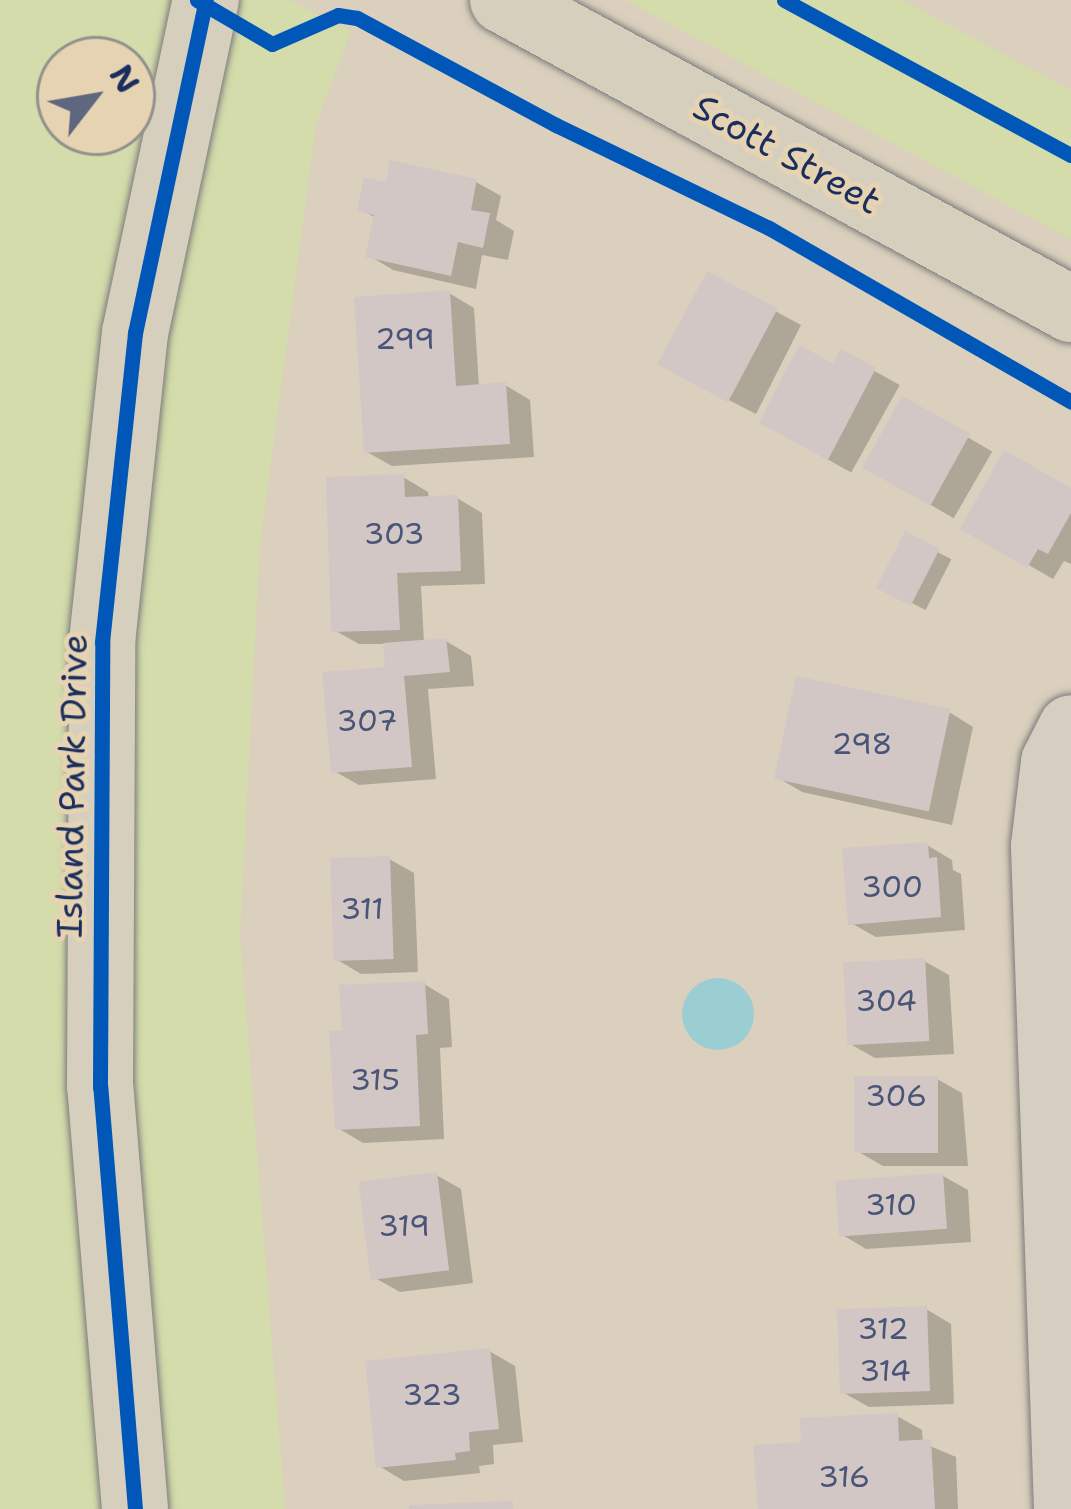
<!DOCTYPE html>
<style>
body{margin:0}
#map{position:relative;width:1071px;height:1509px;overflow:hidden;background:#dad0bd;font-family:"Shantell Sans",sans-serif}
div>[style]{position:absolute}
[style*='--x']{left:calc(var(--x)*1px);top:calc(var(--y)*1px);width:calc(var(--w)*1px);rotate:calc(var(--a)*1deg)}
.green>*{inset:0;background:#d3dcaa}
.water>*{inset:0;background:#9aced2}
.round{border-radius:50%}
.shadow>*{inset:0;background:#0003;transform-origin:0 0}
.building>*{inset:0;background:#d3c7c6;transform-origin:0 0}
.roads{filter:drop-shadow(0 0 3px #7d7c7d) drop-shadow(0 0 3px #7d7c7d)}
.minor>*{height:66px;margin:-33px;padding:0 33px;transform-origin:33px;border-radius:33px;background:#d6cec1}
.major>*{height:66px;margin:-33px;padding:0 33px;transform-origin:33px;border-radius:33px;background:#d7cfbe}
.cycleway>*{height:15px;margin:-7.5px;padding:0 7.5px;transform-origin:7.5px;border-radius:7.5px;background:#0057b8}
span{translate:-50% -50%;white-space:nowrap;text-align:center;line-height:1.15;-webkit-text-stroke:10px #e6d3b1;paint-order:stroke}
.number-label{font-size:30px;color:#495578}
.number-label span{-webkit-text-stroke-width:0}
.street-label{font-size:36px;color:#1b2f5e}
.north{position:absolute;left:36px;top:36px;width:120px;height:120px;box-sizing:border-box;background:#e6d3b1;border:3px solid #959190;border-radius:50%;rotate:59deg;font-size:33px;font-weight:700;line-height:48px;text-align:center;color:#1b2f5e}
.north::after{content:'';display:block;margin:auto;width:42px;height:54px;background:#5e677f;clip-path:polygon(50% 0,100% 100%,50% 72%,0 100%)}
</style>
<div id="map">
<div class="green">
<div style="clip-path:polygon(evenodd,0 0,289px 0,351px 31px,316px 125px,260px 544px,240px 935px,285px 1509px,0 1509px,0 0,60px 60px,132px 60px,132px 132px,60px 132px,60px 60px)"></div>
<div style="clip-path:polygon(625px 0,902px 0,1071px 90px,1071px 239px)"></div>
</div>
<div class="water">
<div class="round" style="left:682px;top:978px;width:72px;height:72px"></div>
</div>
<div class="shadow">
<div style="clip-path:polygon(476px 182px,501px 196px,496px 220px,514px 231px,508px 260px,482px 255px,476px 289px,393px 270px,368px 255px,376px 218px,360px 209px,388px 185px)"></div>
<div style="clip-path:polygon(708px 275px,801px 325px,756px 414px,688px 379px)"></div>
<div style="clip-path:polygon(449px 293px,474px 308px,479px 387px,505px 385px,530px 400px,534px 457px,392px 466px,367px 452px)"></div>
<div style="left:842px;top:353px;width:66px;height:100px;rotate:29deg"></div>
<div style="left:903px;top:400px;width:103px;height:77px;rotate:30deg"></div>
<div style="clip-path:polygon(403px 477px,428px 492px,429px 499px,457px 498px,482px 513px,485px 584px,421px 586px,424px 643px,446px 641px,471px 656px,474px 686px,428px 689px,436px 779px,359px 785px,334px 771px,389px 670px,386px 644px,359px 644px,334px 630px)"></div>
<div style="clip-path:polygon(1071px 492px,1071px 564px,1064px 561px,1053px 579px,964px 528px)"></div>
<div style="left:906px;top:536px;width:51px;height:57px;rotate:27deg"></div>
<div style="clip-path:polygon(949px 712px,973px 727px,952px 825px,802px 792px,777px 777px)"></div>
<div style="clip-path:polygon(927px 845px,952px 860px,953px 870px,961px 874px,965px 930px,876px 937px,851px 923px)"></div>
<div style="clip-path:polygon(389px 859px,414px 873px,418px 972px,361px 974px,336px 959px)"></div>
<div style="clip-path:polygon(924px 961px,949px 975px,954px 1054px,875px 1058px,850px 1044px)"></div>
<div style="clip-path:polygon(424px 984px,449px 999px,452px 1047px,440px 1048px,444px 1139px,363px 1143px,338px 1128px,345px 1033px)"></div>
<div style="clip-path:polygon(937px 1079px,962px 1093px,968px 1166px,883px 1166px,857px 1151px)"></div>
<div style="clip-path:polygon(436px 1175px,461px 1189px,473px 1283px,400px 1292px,375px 1278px)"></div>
<div style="clip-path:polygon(943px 1176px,968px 1190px,971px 1242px,866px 1249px,841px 1234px)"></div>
<div style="clip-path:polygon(926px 1309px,951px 1324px,954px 1404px,869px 1407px,844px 1393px)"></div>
<div style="clip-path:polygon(489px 1351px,515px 1366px,523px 1442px,493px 1445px,494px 1464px,479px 1466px,480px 1473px,404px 1481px,379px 1466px)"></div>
<div style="clip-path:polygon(897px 1416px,922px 1430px,923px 1443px,956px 1457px,958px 1509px,761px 1509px,804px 1445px)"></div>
</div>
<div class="building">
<div style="clip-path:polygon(390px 160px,477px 179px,471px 210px,490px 213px,483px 248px,458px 242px,451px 276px,365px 257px,374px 215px,357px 211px,364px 177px,386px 182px)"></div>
<div style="left:707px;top:271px;width:80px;height:106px;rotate:28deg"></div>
<div style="clip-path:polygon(450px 290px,456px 386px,506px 382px,510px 444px,364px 453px,354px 297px)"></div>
<div style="clip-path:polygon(799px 345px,833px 363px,841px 349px,876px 368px,828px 460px,759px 423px)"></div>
<div style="left:902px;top:396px;width:78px;height:82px;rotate:29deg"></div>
<div style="clip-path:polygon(1004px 450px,1071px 488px,1071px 513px,1048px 554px,1038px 549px,1027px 568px,960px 529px)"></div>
<div style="clip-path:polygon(404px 474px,405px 497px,458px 495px,461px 571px,397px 573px,400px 630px,331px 632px,326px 477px)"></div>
<div style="left:905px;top:531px;width:39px;height:64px;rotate:27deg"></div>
<div style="clip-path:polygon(446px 638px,450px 672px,404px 676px,412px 767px,331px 773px,322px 672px,385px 667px,383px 643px)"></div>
<div style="left:796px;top:676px;width:158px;height:105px;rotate:12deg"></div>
<div style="clip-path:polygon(928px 842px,929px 858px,937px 857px,941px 917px,848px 925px,842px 848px)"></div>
<div style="left:390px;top:856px;width:103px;height:60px;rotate:88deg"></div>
<div style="left:925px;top:958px;width:83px;height:82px;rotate:87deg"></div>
<div style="clip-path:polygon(425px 981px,428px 1034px,416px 1035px,420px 1126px,335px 1130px,329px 1031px,342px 1030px,339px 985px)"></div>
<div style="left:854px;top:1076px;width:84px;height:77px"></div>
<div style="left:437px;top:1172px;width:99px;height:79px;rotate:83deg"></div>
<div style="left:943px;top:1173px;width:56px;height:108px;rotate:86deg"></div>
<div style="left:927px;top:1306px;width:85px;height:90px;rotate:88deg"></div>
<div style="clip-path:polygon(490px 1348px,499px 1429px,469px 1432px,470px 1451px,455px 1453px,456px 1460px,376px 1468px,365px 1361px)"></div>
<div style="clip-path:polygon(898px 1413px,899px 1441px,931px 1439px,935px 1509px,758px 1509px,753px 1445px,801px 1442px,800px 1418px)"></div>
<div style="clip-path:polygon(513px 1501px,513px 1509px,409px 1509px,409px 1505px)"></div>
</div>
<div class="roads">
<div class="minor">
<div style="--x:1067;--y:1509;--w:663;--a:-91.99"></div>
<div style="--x:1044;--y:846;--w:85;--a:-83.2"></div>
<div style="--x:1054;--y:762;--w:38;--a:-63"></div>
</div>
<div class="major">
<div style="--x:503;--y:0;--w:647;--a:28.55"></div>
<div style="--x:135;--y:1509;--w:423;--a:-94.7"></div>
<div style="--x:100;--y:1087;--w:445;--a:-89.7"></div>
<div style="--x:102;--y:642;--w:311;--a:-83.9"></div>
<div style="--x:135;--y:333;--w:340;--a:-78"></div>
</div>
</div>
<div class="cycleway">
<div style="--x:197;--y:0;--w:87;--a:30.4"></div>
<div style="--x:272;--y:44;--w:72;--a:-23.7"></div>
<div style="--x:338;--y:15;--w:19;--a:9"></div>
<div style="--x:357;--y:18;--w:226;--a:28.3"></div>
<div style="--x:556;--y:125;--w:237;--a:25.8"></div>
<div style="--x:769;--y:228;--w:349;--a:29.9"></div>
<div style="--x:784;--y:0;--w:326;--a:28.4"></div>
<div style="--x:135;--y:1509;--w:423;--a:-94.7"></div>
<div style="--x:100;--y:1087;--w:445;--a:-89.7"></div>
<div style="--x:102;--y:642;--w:311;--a:-83.9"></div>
<div style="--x:135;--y:333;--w:340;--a:-78"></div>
</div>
<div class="number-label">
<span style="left:405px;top:339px">299</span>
<span style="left:394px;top:534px">303</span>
<span style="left:367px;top:721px">307</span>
<span style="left:862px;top:744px">298</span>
<span style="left:892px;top:887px">300</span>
<span style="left:362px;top:909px">311</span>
<span style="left:886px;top:1001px">304</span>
<span style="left:375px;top:1080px">315</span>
<span style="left:896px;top:1096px">306</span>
<span style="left:891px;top:1205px">310</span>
<span style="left:404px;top:1226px">319</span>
<span style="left:883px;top:1329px">312</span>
<span style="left:885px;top:1371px">314</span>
<span style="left:432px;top:1395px">323</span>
<span style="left:844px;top:1477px">316</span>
</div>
<div class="street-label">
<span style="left:787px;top:154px;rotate:29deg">Scott Street</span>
<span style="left:72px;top:786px;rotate:-89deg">Island Park Drive</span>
</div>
<div class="north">N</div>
</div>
